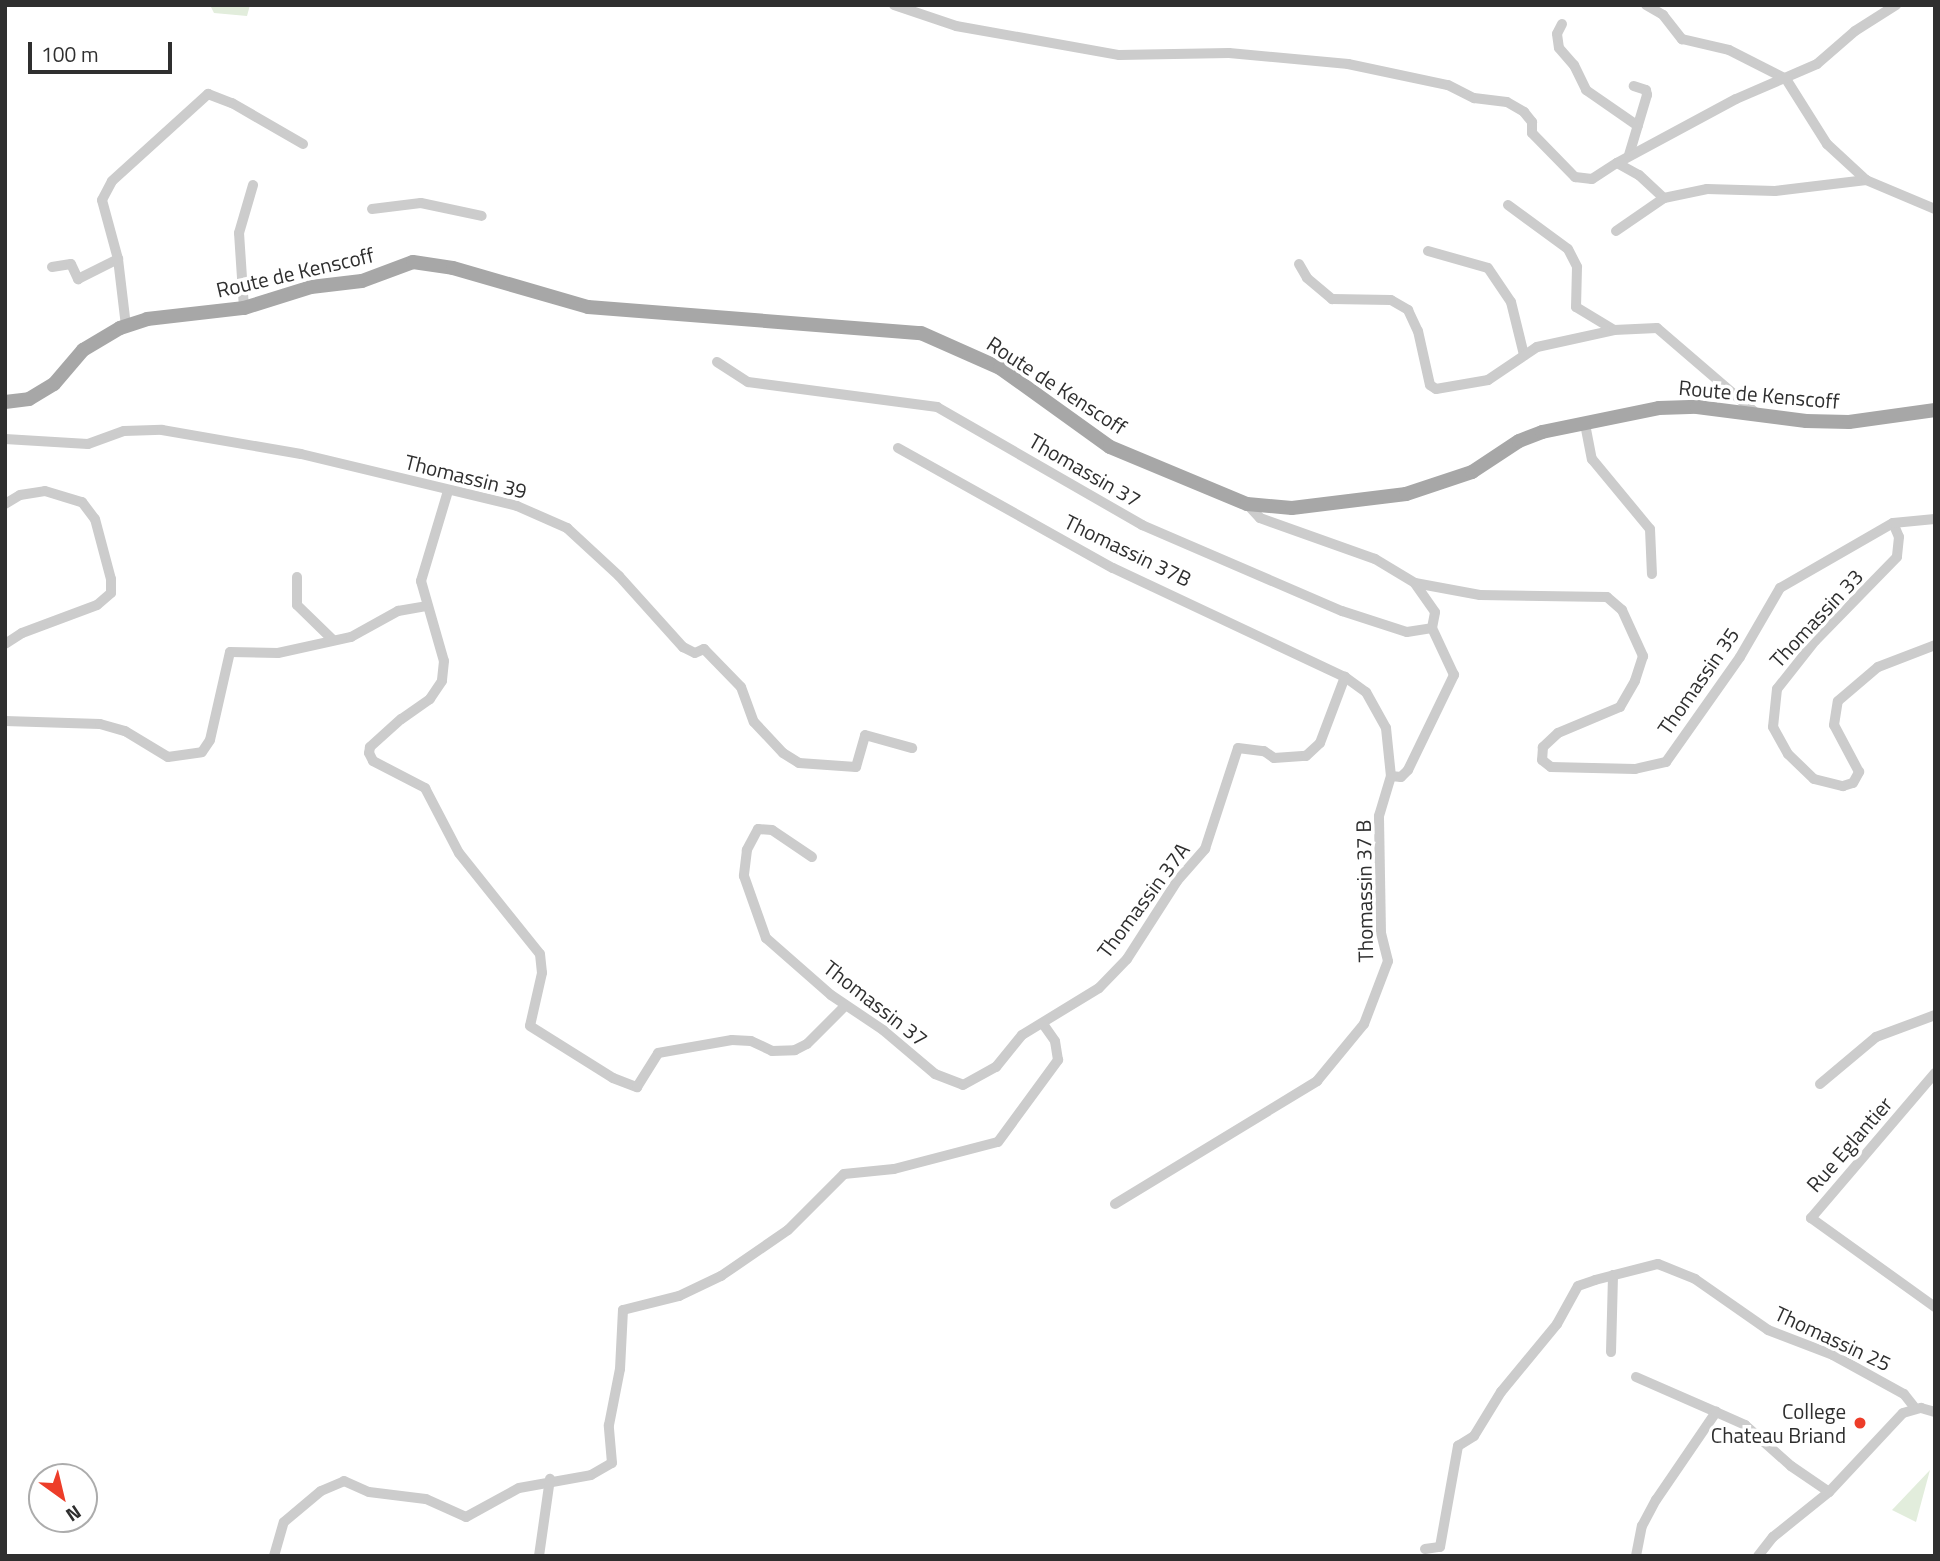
<!DOCTYPE html>
<style>
body{margin:0}
#map{position:relative;width:1940px;height:1561px;overflow:hidden;background:#fff;font-family:"Titillium Web",sans-serif}
div>[style]{position:absolute}
[style*='--x']{left:calc(var(--x)*1px);top:calc(var(--y)*1px);width:calc(var(--w)*1px);rotate:calc(var(--a)*1deg)}
.green>*{inset:0;background:#e2eddc}
.minor>*{height:10px;margin:-5px;padding:0 5px;transform-origin:5px;border-radius:5px;background:#ccc}
.major>*{height:14px;margin:-7px;padding:0 7px;transform-origin:7px;border-radius:7px;background:#a7a7a7}
.dots>*{width:19px;height:19px;translate:-50% -50%;box-sizing:border-box;border:4px solid #fff;border-radius:50%}
span{translate:-50% -50%;white-space:nowrap;text-align:center;line-height:1.15;-webkit-text-stroke:7px #fff;paint-order:stroke}
.street-label{font-size:21px;color:#2f2f2f}
.poi-label{font-size:21px;color:#2f2f2f}
.right{translate:-100% -50%;text-align:right}
.frame{position:absolute;inset:0;border:7px solid #2f2f2f;pointer-events:none}
.north{position:absolute;left:28px;top:1463px;width:70px;height:70px;box-sizing:border-box;background:#fff;border:2px solid #acacac;border-radius:50%;rotate:146deg;font-size:19px;font-weight:700;line-height:28px;text-align:center;color:#2f2f2f}
.north::after{content:'';display:block;margin:auto;width:24px;height:32px;background:#ed3d29;clip-path:polygon(50% 0,100% 100%,50% 72%,0 100%)}
.scale{position:absolute;left:28px;top:42px;width:144px;height:32px;box-sizing:border-box;border:4px solid #2f2f2f;border-top:0;padding-left:9px;font-size:21px;line-height:24px;white-space:nowrap;color:#2f2f2f;-webkit-text-stroke:5px #fff;paint-order:stroke}
</style>
<div id="map">
<div class="green">
<div style="clip-path:polygon(210px 5px,250px 5px,247px 16px,214px 13px)"></div>
<div style="clip-path:polygon(1930px 1470px,1916px 1522px,1892px 1510px)"></div>
</div>
<div class="minor">
<div style="--x:894;--y:5;--w:65;--a:18.7"></div>
<div style="--x:956;--y:26;--w:166;--a:10.1"></div>
<div style="--x:1119;--y:55;--w:110;--a:-1"></div>
<div style="--x:1229;--y:53;--w:120;--a:5.3"></div>
<div style="--x:1348;--y:64;--w:102;--a:11.9"></div>
<div style="--x:1448;--y:85;--w:29;--a:27"></div>
<div style="--x:1474;--y:98;--w:33;--a:7"></div>
<div style="--x:1507;--y:102;--w:20;--a:30"></div>
<div style="--x:1524;--y:112;--w:13;--a:51"></div>
<div style="--x:1532;--y:122;--w:11;--a:90"></div>
<div style="--x:1532;--y:133;--w:62;--a:45.7"></div>
<div style="--x:1575;--y:177;--w:17;--a:7"></div>
<div style="--x:1592;--y:179;--w:30;--a:-33"></div>
<div style="--x:1617;--y:163;--w:25;--a:29"></div>
<div style="--x:1639;--y:175;--w:34;--a:43"></div>
<div style="--x:1664;--y:198;--w:44;--a:-11.8"></div>
<div style="--x:1707;--y:189;--w:68;--a:1.7"></div>
<div style="--x:1775;--y:191;--w:92;--a:-6.9"></div>
<div style="--x:1646;--y:5;--w:20;--a:30"></div>
<div style="--x:1663;--y:15;--w:31;--a:52"></div>
<div style="--x:1682;--y:39;--w:48;--a:13.2"></div>
<div style="--x:1729;--y:50;--w:64;--a:27"></div>
<div style="--x:1786;--y:79;--w:77;--a:57.8"></div>
<div style="--x:1827;--y:144;--w:53;--a:42.7"></div>
<div style="--x:1866;--y:180;--w:75;--a:22.8"></div>
<div style="--x:1562;--y:24;--w:11;--a:117"></div>
<div style="--x:1557;--y:34;--w:14;--a:82"></div>
<div style="--x:1559;--y:48;--w:23;--a:49"></div>
<div style="--x:1574;--y:65;--w:28;--a:64"></div>
<div style="--x:1586;--y:90;--w:63;--a:34.7"></div>
<div style="--x:1629;--y:155;--w:63;--a:-73.3"></div>
<div style="--x:1647;--y:95;--w:5;--a:-101"></div>
<div style="--x:1646;--y:90;--w:13;--a:-162"></div>
<div style="--x:1617;--y:163;--w:135;--a:-28.3"></div>
<div style="--x:1736;--y:99;--w:88;--a:-23.4"></div>
<div style="--x:1817;--y:64;--w:50;--a:-41"></div>
<div style="--x:1855;--y:31;--w:49;--a:-32.4"></div>
<div style="--x:1508;--y:205;--w:74;--a:36.3"></div>
<div style="--x:1568;--y:249;--w:20;--a:63"></div>
<div style="--x:1577;--y:267;--w:40;--a:91.4"></div>
<div style="--x:1576;--y:307;--w:44;--a:31.2"></div>
<div style="--x:372;--y:209;--w:49;--a:-7"></div>
<div style="--x:421;--y:203;--w:62;--a:12"></div>
<div style="--x:1616;--y:231;--w:58;--a:-34.5"></div>
<div style="--x:1428;--y:251;--w:62;--a:15.8"></div>
<div style="--x:1488;--y:268;--w:41;--a:55.9"></div>
<div style="--x:1511;--y:302;--w:55;--a:76.2"></div>
<div style="--x:1299;--y:264;--w:16;--a:60"></div>
<div style="--x:1307;--y:278;--w:33;--a:40"></div>
<div style="--x:1332;--y:299;--w:59;--a:1"></div>
<div style="--x:1391;--y:300;--w:20;--a:30"></div>
<div style="--x:1408;--y:310;--w:23;--a:65"></div>
<div style="--x:1418;--y:331;--w:55;--a:77.5"></div>
<div style="--x:1430;--y:385;--w:7;--a:34"></div>
<div style="--x:1436;--y:389;--w:53;--a:-9.8"></div>
<div style="--x:1488;--y:380;--w:59;--a:-34"></div>
<div style="--x:1537;--y:347;--w:79;--a:-12.4"></div>
<div style="--x:1614;--y:330;--w:43;--a:-2.7"></div>
<div style="--x:1657;--y:328;--w:132;--a:40.7"></div>
<div style="--x:52;--y:267;--w:19;--a:-9"></div>
<div style="--x:71;--y:264;--w:17;--a:65"></div>
<div style="--x:78;--y:279;--w:45;--a:-26.6"></div>
<div style="--x:244;--y:308;--w:75;--a:-93.8"></div>
<div style="--x:239;--y:233;--w:50;--a:-73.7"></div>
<div style="--x:126;--y:326;--w:67;--a:-96.8"></div>
<div style="--x:118;--y:259;--w:61;--a:-105.2"></div>
<div style="--x:102;--y:200;--w:21;--a:-62"></div>
<div style="--x:112;--y:181;--w:130;--a:-42.2"></div>
<div style="--x:208;--y:94;--w:26;--a:21"></div>
<div style="--x:232;--y:103;--w:82;--a:30"></div>
<div style="--x:717;--y:362;--w:37;--a:33"></div>
<div style="--x:748;--y:382;--w:191;--a:7.5"></div>
<div style="--x:937;--y:407;--w:237;--a:29.9"></div>
<div style="--x:1142;--y:525;--w:218;--a:23.3"></div>
<div style="--x:1342;--y:611;--w:68;--a:17.9"></div>
<div style="--x:1407;--y:632;--w:25;--a:-9"></div>
<div style="--x:1585;--y:424;--w:36;--a:79"></div>
<div style="--x:1592;--y:459;--w:91;--a:50.4"></div>
<div style="--x:1650;--y:529;--w:45;--a:87.5"></div>
<div style="--x:5;--y:439;--w:83;--a:3.4"></div>
<div style="--x:88;--y:444;--w:38;--a:-20"></div>
<div style="--x:124;--y:431;--w:38;--a:-2"></div>
<div style="--x:162;--y:430;--w:141;--a:9.8"></div>
<div style="--x:301;--y:454;--w:222;--a:13.5"></div>
<div style="--x:517;--y:506;--w:55;--a:23.7"></div>
<div style="--x:567;--y:528;--w:71;--a:42.7"></div>
<div style="--x:619;--y:576;--w:96;--a:48"></div>
<div style="--x:683;--y:647;--w:13;--a:27"></div>
<div style="--x:695;--y:653;--w:10;--a:-24"></div>
<div style="--x:704;--y:649;--w:53;--a:45.8"></div>
<div style="--x:741;--y:687;--w:37;--a:70"></div>
<div style="--x:754;--y:722;--w:42;--a:46.9"></div>
<div style="--x:783;--y:753;--w:19;--a:32"></div>
<div style="--x:799;--y:763;--w:57;--a:4"></div>
<div style="--x:856;--y:767;--w:33;--a:-74"></div>
<div style="--x:865;--y:735;--w:49;--a:15.5"></div>
<div style="--x:898;--y:448;--w:246;--a:29.2"></div>
<div style="--x:1113;--y:568;--w:256;--a:25.2"></div>
<div style="--x:448;--y:491;--w:94;--a:106.7"></div>
<div style="--x:421;--y:581;--w:83;--a:74"></div>
<div style="--x:444;--y:661;--w:20;--a:96"></div>
<div style="--x:442;--y:681;--w:22;--a:124"></div>
<div style="--x:430;--y:699;--w:35;--a:145"></div>
<div style="--x:401;--y:719;--w:42;--a:137.9"></div>
<div style="--x:370;--y:747;--w:6;--a:99"></div>
<div style="--x:369;--y:753;--w:9;--a:63"></div>
<div style="--x:373;--y:761;--w:59;--a:27.4"></div>
<div style="--x:425;--y:788;--w:73;--a:62.4"></div>
<div style="--x:459;--y:853;--w:129;--a:51.3"></div>
<div style="--x:540;--y:954;--w:19;--a:84"></div>
<div style="--x:542;--y:973;--w:54;--a:102.8"></div>
<div style="--x:530;--y:1026;--w:98;--a:32.1"></div>
<div style="--x:613;--y:1078;--w:26;--a:21"></div>
<div style="--x:637;--y:1087;--w:40;--a:-58"></div>
<div style="--x:658;--y:1053;--w:75;--a:-10"></div>
<div style="--x:732;--y:1040;--w:19;--a:3"></div>
<div style="--x:751;--y:1041;--w:23;--a:25"></div>
<div style="--x:772;--y:1051;--w:23;--a:-2"></div>
<div style="--x:795;--y:1050;--w:13;--a:-27"></div>
<div style="--x:807;--y:1044;--w:54;--a:-45"></div>
<div style="--x:5;--y:504;--w:17;--a:-31"></div>
<div style="--x:20;--y:495;--w:25;--a:-9"></div>
<div style="--x:45;--y:491;--w:39;--a:17"></div>
<div style="--x:82;--y:502;--w:21;--a:53"></div>
<div style="--x:95;--y:519;--w:62;--a:75.1"></div>
<div style="--x:111;--y:579;--w:14;--a:90"></div>
<div style="--x:111;--y:593;--w:18;--a:139"></div>
<div style="--x:97;--y:605;--w:80;--a:159.5"></div>
<div style="--x:22;--y:633;--w:20;--a:147"></div>
<div style="--x:1893;--y:523;--w:15;--a:67"></div>
<div style="--x:1899;--y:537;--w:20;--a:96"></div>
<div style="--x:1897;--y:557;--w:117;--a:134.3"></div>
<div style="--x:1815;--y:641;--w:61;--a:128.4"></div>
<div style="--x:1777;--y:689;--w:38;--a:96"></div>
<div style="--x:1773;--y:727;--w:31;--a:61"></div>
<div style="--x:1788;--y:754;--w:36;--a:44"></div>
<div style="--x:1814;--y:779;--w:30;--a:14"></div>
<div style="--x:1843;--y:786;--w:10;--a:-17"></div>
<div style="--x:1853;--y:783;--w:13;--a:-61"></div>
<div style="--x:1859;--y:772;--w:53;--a:-118"></div>
<div style="--x:1834;--y:725;--w:24;--a:-81"></div>
<div style="--x:1838;--y:701;--w:52;--a:-40.4"></div>
<div style="--x:1878;--y:667;--w:61;--a:-21.1"></div>
<div style="--x:297;--y:577;--w:28;--a:90"></div>
<div style="--x:297;--y:605;--w:50;--a:44.2"></div>
<div style="--x:1415;--y:583;--w:66;--a:10.5"></div>
<div style="--x:1480;--y:595;--w:127;--a:0.9"></div>
<div style="--x:1607;--y:597;--w:20;--a:41"></div>
<div style="--x:1622;--y:610;--w:51;--a:65.5"></div>
<div style="--x:1643;--y:656;--w:26;--a:108"></div>
<div style="--x:1635;--y:681;--w:30;--a:120"></div>
<div style="--x:1620;--y:707;--w:67;--a:157.2"></div>
<div style="--x:1558;--y:733;--w:21;--a:137"></div>
<div style="--x:1543;--y:747;--w:13;--a:94"></div>
<div style="--x:1542;--y:760;--w:11;--a:38"></div>
<div style="--x:1551;--y:767;--w:84;--a:1.4"></div>
<div style="--x:1635;--y:769;--w:32;--a:-13"></div>
<div style="--x:1666;--y:762;--w:128;--a:-54.8"></div>
<div style="--x:1740;--y:657;--w:80;--a:-59.9"></div>
<div style="--x:1780;--y:588;--w:130;--a:-29.9"></div>
<div style="--x:1893;--y:523;--w:42;--a:-5.4"></div>
<div style="--x:5;--y:721;--w:95;--a:1.8"></div>
<div style="--x:100;--y:724;--w:26;--a:16"></div>
<div style="--x:125;--y:731;--w:50;--a:31.2"></div>
<div style="--x:168;--y:757;--w:34;--a:-8"></div>
<div style="--x:202;--y:752;--w:14;--a:-56"></div>
<div style="--x:210;--y:740;--w:90;--a:-77.2"></div>
<div style="--x:230;--y:652;--w:48;--a:1.2"></div>
<div style="--x:278;--y:653;--w:75;--a:-12.4"></div>
<div style="--x:351;--y:637;--w:54;--a:-29"></div>
<div style="--x:398;--y:611;--w:27;--a:-10"></div>
<div style="--x:812;--y:857;--w:48;--a:-146"></div>
<div style="--x:772;--y:830;--w:14;--a:-176"></div>
<div style="--x:758;--y:829;--w:24;--a:118"></div>
<div style="--x:747;--y:850;--w:26;--a:97"></div>
<div style="--x:744;--y:876;--w:66;--a:70.5"></div>
<div style="--x:766;--y:938;--w:86;--a:41.2"></div>
<div style="--x:831;--y:995;--w:63;--a:33.9"></div>
<div style="--x:883;--y:1030;--w:68;--a:40.2"></div>
<div style="--x:935;--y:1074;--w:30;--a:21"></div>
<div style="--x:963;--y:1085;--w:38;--a:-29"></div>
<div style="--x:996;--y:1067;--w:41;--a:-50.9"></div>
<div style="--x:1022;--y:1035;--w:90;--a:-31.4"></div>
<div style="--x:1099;--y:988;--w:40;--a:-46"></div>
<div style="--x:1127;--y:959;--w:93;--a:-57.3"></div>
<div style="--x:1177;--y:881;--w:43;--a:-48.8"></div>
<div style="--x:1205;--y:849;--w:106;--a:-71.9"></div>
<div style="--x:1238;--y:748;--w:26;--a:7"></div>
<div style="--x:1264;--y:751;--w:12;--a:35"></div>
<div style="--x:1274;--y:758;--w:32;--a:-4"></div>
<div style="--x:1306;--y:756;--w:19;--a:-43"></div>
<div style="--x:1320;--y:743;--w:71;--a:-69.3"></div>
<div style="--x:1345;--y:677;--w:26;--a:36"></div>
<div style="--x:1366;--y:692;--w:41;--a:60.9"></div>
<div style="--x:1386;--y:728;--w:48;--a:84.1"></div>
<div style="--x:1935;--y:1073;--w:191;--a:130.5"></div>
<div style="--x:1811;--y:1218;--w:153;--a:35.7"></div>
<div style="--x:1820;--y:1084;--w:73;--a:-40"></div>
<div style="--x:1876;--y:1037;--w:63;--a:-20.4"></div>
<div style="--x:1115;--y:1204;--w:237;--a:-31.3"></div>
<div style="--x:1317;--y:1081;--w:74;--a:-50.5"></div>
<div style="--x:1364;--y:1024;--w:67;--a:-69.1"></div>
<div style="--x:1388;--y:961;--w:29;--a:-104"></div>
<div style="--x:1381;--y:933;--w:117;--a:-91"></div>
<div style="--x:1379;--y:816;--w:42;--a:-73.3"></div>
<div style="--x:1391;--y:776;--w:10;--a:6"></div>
<div style="--x:1401;--y:777;--w:10;--a:-45"></div>
<div style="--x:1408;--y:770;--w:106;--a:-64.2"></div>
<div style="--x:1454;--y:675;--w:52;--a:-115.1"></div>
<div style="--x:1432;--y:628;--w:16;--a:-79"></div>
<div style="--x:1435;--y:612;--w:35;--a:-125"></div>
<div style="--x:1415;--y:583;--w:47;--a:-149"></div>
<div style="--x:1375;--y:559;--w:122;--a:-160.4"></div>
<div style="--x:1260;--y:518;--w:19;--a:-133"></div>
<div style="--x:1611;--y:1352;--w:77;--a:-88.5"></div>
<div style="--x:1636;--y:1377;--w:87;--a:23.6"></div>
<div style="--x:1425;--y:1549;--w:15;--a:-8"></div>
<div style="--x:1440;--y:1547;--w:103;--a:-79.9"></div>
<div style="--x:1458;--y:1446;--w:19;--a:-32"></div>
<div style="--x:1474;--y:1436;--w:52;--a:-58.5"></div>
<div style="--x:1501;--y:1392;--w:88;--a:-50.5"></div>
<div style="--x:1557;--y:1324;--w:43;--a:-61.1"></div>
<div style="--x:1578;--y:1286;--w:18;--a:-19"></div>
<div style="--x:1595;--y:1280;--w:65;--a:-14.3"></div>
<div style="--x:1658;--y:1264;--w:40;--a:22"></div>
<div style="--x:1695;--y:1279;--w:89;--a:34.9"></div>
<div style="--x:1768;--y:1330;--w:70;--a:21"></div>
<div style="--x:1833;--y:1355;--w:81;--a:28.8"></div>
<div style="--x:1904;--y:1394;--w:18;--a:52"></div>
<div style="--x:274;--y:1556;--w:35;--a:-74"></div>
<div style="--x:284;--y:1522;--w:48;--a:-40"></div>
<div style="--x:321;--y:1491;--w:25;--a:-23"></div>
<div style="--x:344;--y:1481;--w:27;--a:24"></div>
<div style="--x:369;--y:1492;--w:57;--a:7"></div>
<div style="--x:426;--y:1499;--w:44;--a:24.2"></div>
<div style="--x:466;--y:1517;--w:60;--a:-28.7"></div>
<div style="--x:519;--y:1488;--w:73;--a:-10.2"></div>
<div style="--x:591;--y:1475;--w:24;--a:-30"></div>
<div style="--x:612;--y:1463;--w:38;--a:-95"></div>
<div style="--x:609;--y:1425;--w:57;--a:-78.9"></div>
<div style="--x:620;--y:1369;--w:59;--a:-87.1"></div>
<div style="--x:623;--y:1310;--w:58;--a:-14"></div>
<div style="--x:679;--y:1296;--w:47;--a:-25.5"></div>
<div style="--x:721;--y:1276;--w:81;--a:-34.5"></div>
<div style="--x:788;--y:1230;--w:79;--a:-45"></div>
<div style="--x:844;--y:1174;--w:50;--a:-5.7"></div>
<div style="--x:894;--y:1169;--w:107;--a:-14.6"></div>
<div style="--x:998;--y:1142;--w:102;--a:-53.8"></div>
<div style="--x:1058;--y:1060;--w:19;--a:-99"></div>
<div style="--x:1055;--y:1041;--w:21;--a:-125"></div>
<div style="--x:539;--y:1556;--w:78;--a:-81.9"></div>
<div style="--x:1636;--y:1556;--w:31;--a:-79"></div>
<div style="--x:1642;--y:1526;--w:30;--a:-62"></div>
<div style="--x:1656;--y:1500;--w:107;--a:-55.7"></div>
<div style="--x:1716;--y:1412;--w:32;--a:24"></div>
<div style="--x:1745;--y:1425;--w:62;--a:41.7"></div>
<div style="--x:1791;--y:1466;--w:46;--a:34.4"></div>
<div style="--x:1758;--y:1556;--w:24;--a:-52"></div>
<div style="--x:1773;--y:1537;--w:72;--a:-38.8"></div>
<div style="--x:1829;--y:1492;--w:108;--a:-46.9"></div>
<div style="--x:1903;--y:1413;--w:19;--a:-16"></div>
<div style="--x:1921;--y:1408;--w:15;--a:16"></div>
</div>
<div class="major">
<div style="--x:5;--y:402;--w:24;--a:-7"></div>
<div style="--x:29;--y:399;--w:29;--a:-31"></div>
<div style="--x:54;--y:384;--w:45;--a:-49.5"></div>
<div style="--x:83;--y:350;--w:43;--a:-30.7"></div>
<div style="--x:120;--y:328;--w:28;--a:-18"></div>
<div style="--x:147;--y:319;--w:98;--a:-6.5"></div>
<div style="--x:244;--y:308;--w:70;--a:-17.4"></div>
<div style="--x:311;--y:287;--w:51;--a:-6.7"></div>
<div style="--x:362;--y:281;--w:54;--a:-20.4"></div>
<div style="--x:413;--y:262;--w:40;--a:8.5"></div>
<div style="--x:453;--y:268;--w:141;--a:16.1"></div>
<div style="--x:588;--y:307;--w:334;--a:4.5"></div>
<div style="--x:921;--y:333;--w:86;--a:23.9"></div>
<div style="--x:1000;--y:368;--w:135;--a:35.7"></div>
<div style="--x:1110;--y:447;--w:148;--a:22.6"></div>
<div style="--x:1247;--y:504;--w:45;--a:5.1"></div>
<div style="--x:1292;--y:508;--w:115;--a:-7"></div>
<div style="--x:1406;--y:494;--w:70;--a:-18.4"></div>
<div style="--x:1472;--y:472;--w:56;--a:-33.4"></div>
<div style="--x:1519;--y:441;--w:25;--a:-21"></div>
<div style="--x:1542;--y:432;--w:119;--a:-11.6"></div>
<div style="--x:1659;--y:408;--w:38;--a:-2"></div>
<div style="--x:1697;--y:407;--w:110;--a:7.3"></div>
<div style="--x:1806;--y:421;--w:43;--a:1.3"></div>
<div style="--x:1849;--y:422;--w:87;--a:-7.9"></div>
</div>
<div class="dots">
<div style="left:1860px;top:1423px;background:#ed3d29"></div>
</div>
<div class="street-label">
<span style="left:295px;top:272px;rotate:-13deg">Route de Kenscoff</span>
<span style="left:1057px;top:385px;rotate:33deg">Route de Kenscoff</span>
<span style="left:1759px;top:394px;rotate:5deg">Route de Kenscoff</span>
<span style="left:1085px;top:470px;rotate:30deg">Thomassin 37</span>
<span style="left:466px;top:476px;rotate:14deg">Thomassin 39</span>
<span style="left:1128px;top:550px;rotate:26deg">Thomassin 37B</span>
<span style="left:1816px;top:618px;rotate:-47deg">Thomassin 33</span>
<span style="left:1698px;top:681px;rotate:-55deg">Thomassin 35</span>
<span style="left:1364px;top:891px;rotate:-91deg">Thomassin 37 B</span>
<span style="left:1143px;top:900px;rotate:-53deg">Thomassin 37A</span>
<span style="left:876px;top:1003px;rotate:38deg">Thomassin 37</span>
<span style="left:1849px;top:1144px;rotate:-49deg">Rue Eglantier</span>
<span style="left:1833px;top:1338px;rotate:25deg">Thomassin 25</span>
</div>
<div class="poi-label">
<span class="right" style="left:1846px;top:1423px">College<br>Chateau Briand</span>
</div>
<div class="frame"></div>
<div class="north">N</div>
<div class="scale">100 m</div>
</div>
